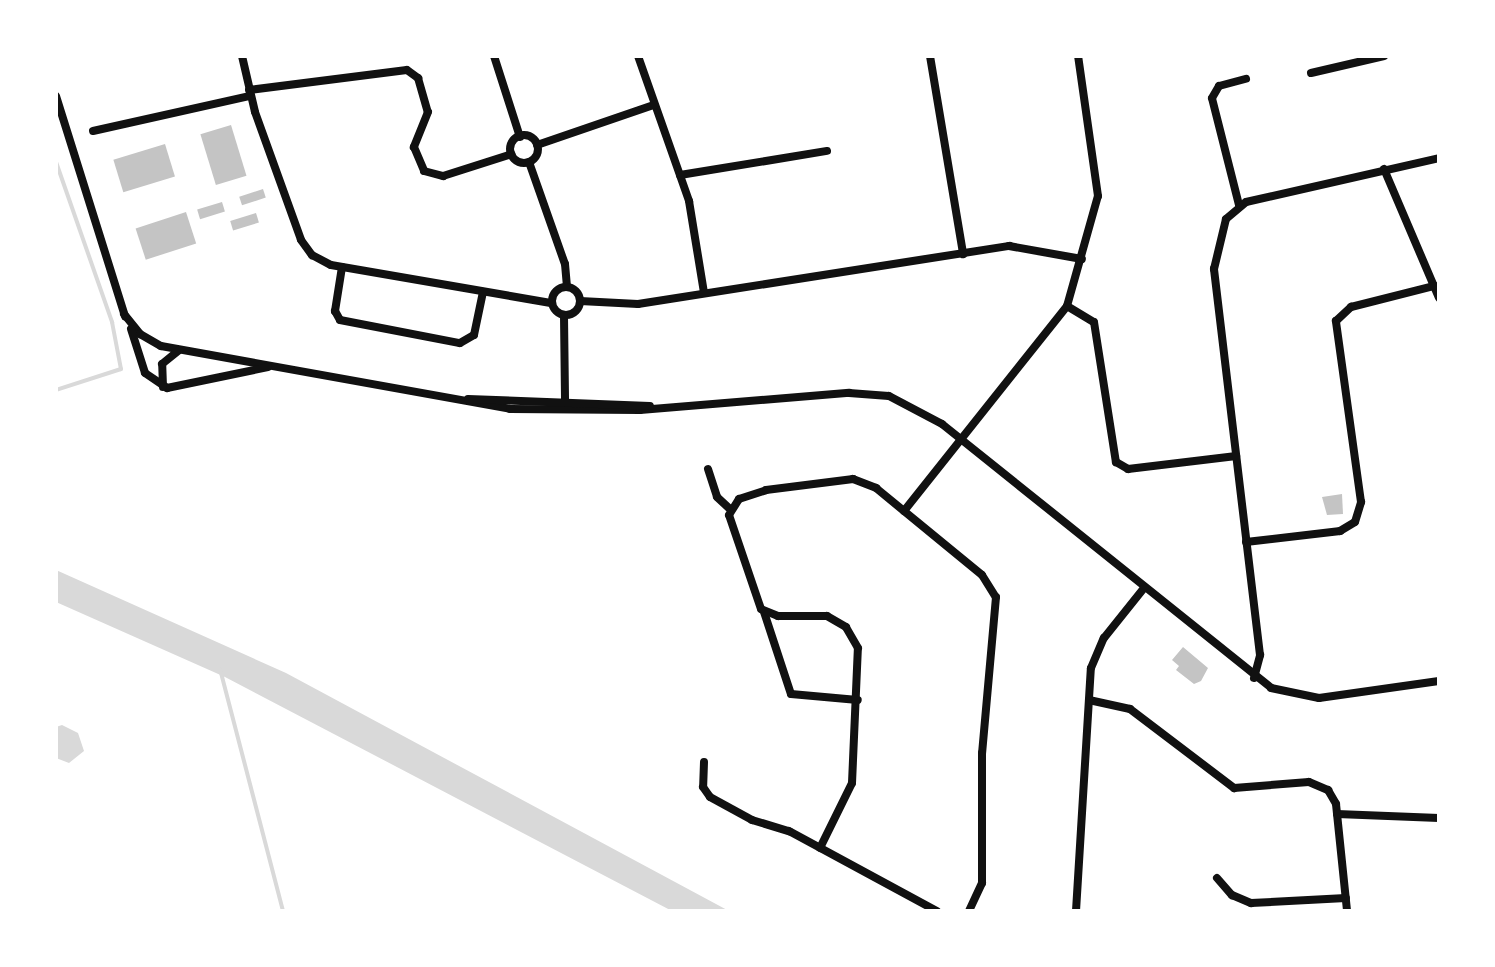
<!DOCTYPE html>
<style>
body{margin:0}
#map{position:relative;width:1495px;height:967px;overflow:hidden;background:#fff;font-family:"Exo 2",sans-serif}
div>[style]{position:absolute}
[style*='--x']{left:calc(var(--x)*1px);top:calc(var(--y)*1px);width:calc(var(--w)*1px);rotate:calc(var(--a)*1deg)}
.water>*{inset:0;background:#d9d9d9}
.stream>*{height:4px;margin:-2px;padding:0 2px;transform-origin:2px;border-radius:2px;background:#d9d9d9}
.building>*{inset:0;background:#c4c4c4;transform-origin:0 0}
.minor>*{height:8px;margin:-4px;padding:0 4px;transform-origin:4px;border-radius:4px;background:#111}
.minor>.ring{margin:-4px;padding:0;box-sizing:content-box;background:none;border:8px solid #111;border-radius:50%}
span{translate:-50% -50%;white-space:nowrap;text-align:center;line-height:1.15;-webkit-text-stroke:8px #fff;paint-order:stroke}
.frame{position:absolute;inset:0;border:58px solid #fff;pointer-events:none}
</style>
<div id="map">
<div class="water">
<div style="clip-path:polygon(56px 570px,286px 673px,729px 911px,672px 911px,225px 677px,56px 602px)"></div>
<div style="clip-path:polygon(62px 725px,78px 733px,84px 751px,69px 763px,56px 758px,56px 727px)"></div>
</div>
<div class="stream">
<div style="--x:56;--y:162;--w:170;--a:70.7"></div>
<div style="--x:112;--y:322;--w:48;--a:79.2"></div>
<div style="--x:121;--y:369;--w:68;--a:162.1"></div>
<div style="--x:220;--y:669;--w:250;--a:75.4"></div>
</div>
<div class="building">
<div style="left:231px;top:125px;width:53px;height:32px;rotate:73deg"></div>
<div style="left:165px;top:144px;width:34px;height:54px;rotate:73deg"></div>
<div style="left:263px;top:189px;width:9px;height:25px;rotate:72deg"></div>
<div style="left:222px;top:202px;width:10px;height:26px;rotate:73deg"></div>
<div style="left:186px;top:212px;width:33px;height:53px;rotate:72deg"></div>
<div style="left:256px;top:213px;width:10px;height:27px;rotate:73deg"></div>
<div style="clip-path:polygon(1342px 494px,1343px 514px,1327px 515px,1322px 497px)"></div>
<div style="clip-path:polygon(1183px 647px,1208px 668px,1201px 681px,1194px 684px,1176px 670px,1179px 666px,1172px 660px)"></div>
</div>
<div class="minor">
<div style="--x:242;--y:56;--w:57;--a:76.9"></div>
<div style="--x:255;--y:112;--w:136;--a:70.2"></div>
<div style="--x:301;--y:240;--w:19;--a:54"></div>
<div style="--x:312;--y:255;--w:21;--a:28"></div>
<div style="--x:331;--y:265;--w:223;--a:9.8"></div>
<div style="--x:494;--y:56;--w:85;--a:72.2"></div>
<div style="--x:638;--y:56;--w:154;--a:70.6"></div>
<div style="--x:689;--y:201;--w:93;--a:80.7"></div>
<div style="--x:930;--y:56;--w:201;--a:80.5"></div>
<div style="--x:1311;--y:73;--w:75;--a:-13.1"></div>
<div style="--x:249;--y:90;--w:159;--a:-7.2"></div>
<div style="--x:407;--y:70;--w:14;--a:36"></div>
<div style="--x:418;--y:78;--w:35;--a:74"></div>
<div style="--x:428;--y:112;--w:38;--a:112"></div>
<div style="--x:414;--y:147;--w:26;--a:67"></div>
<div style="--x:424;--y:171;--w:20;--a:15"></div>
<div style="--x:443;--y:176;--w:72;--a:-17.7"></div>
<div style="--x:56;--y:96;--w:231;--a:72.6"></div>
<div style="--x:93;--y:131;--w:161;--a:-12.6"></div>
<div class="ring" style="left:510px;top:135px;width:20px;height:20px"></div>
<div style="--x:537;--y:145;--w:124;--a:-18.9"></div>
<div style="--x:529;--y:162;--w:108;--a:70.6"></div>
<div style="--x:565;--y:264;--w:23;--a:85"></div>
<div style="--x:1384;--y:169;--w:140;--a:66.9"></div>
<div style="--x:680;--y:175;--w:149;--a:-9.3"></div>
<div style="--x:1239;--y:205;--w:110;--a:-104.2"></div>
<div style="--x:1212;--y:98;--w:14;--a:-60"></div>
<div style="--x:1219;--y:86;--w:28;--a:-15"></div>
<div style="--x:342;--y:267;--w:45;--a:99"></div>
<div style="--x:335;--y:311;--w:10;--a:61"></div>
<div style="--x:340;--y:320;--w:122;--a:10.9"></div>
<div style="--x:460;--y:343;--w:16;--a:-30"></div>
<div style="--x:474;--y:335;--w:44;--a:-78.2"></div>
<div class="ring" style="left:552px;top:287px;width:20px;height:20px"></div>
<div style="--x:580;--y:301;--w:58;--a:3"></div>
<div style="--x:638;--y:304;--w:376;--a:-8.9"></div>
<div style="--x:1009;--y:246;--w:74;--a:10.1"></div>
<div style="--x:1067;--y:306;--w:31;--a:31"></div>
<div style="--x:1094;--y:322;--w:142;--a:81.1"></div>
<div style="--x:1116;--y:462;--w:14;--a:30"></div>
<div style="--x:1128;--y:469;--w:109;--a:-6.9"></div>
<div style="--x:124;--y:314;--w:26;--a:51"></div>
<div style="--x:140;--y:334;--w:24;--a:30"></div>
<div style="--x:161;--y:346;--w:355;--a:10.2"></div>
<div style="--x:510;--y:409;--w:130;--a:0.4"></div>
<div style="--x:640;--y:410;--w:210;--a:-4.7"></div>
<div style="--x:849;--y:393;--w:40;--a:4.3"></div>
<div style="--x:889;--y:396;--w:60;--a:27.8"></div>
<div style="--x:942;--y:424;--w:422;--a:38.7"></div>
<div style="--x:1271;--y:688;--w:49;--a:11.8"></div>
<div style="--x:1319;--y:698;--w:121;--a:-8.1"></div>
<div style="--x:564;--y:316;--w:87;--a:89.3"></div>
<div style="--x:131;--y:329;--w:46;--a:72.3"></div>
<div style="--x:145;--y:373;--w:27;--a:34"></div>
<div style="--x:167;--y:388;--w:103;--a:-11.7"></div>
<div style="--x:163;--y:387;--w:23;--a:-92"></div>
<div style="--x:162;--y:364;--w:22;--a:-39"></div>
<div style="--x:468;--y:399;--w:182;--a:2.2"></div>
<div style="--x:708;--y:469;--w:29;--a:72"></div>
<div style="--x:717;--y:497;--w:18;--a:43"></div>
<div style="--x:904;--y:511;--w:262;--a:-51.5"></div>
<div style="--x:1067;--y:306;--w:114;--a:-74.3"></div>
<div style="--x:1098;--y:196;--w:141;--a:-98.1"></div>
<div style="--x:1246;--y:542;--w:95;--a:-6.7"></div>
<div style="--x:1340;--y:531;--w:17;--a:-31"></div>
<div style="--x:1355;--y:522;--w:21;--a:-73"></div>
<div style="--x:1361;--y:502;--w:183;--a:-97.9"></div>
<div style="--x:1336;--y:321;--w:21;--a:-43"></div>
<div style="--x:1351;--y:307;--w:86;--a:-14.2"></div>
<div style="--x:764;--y:612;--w:86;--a:71.8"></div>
<div style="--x:791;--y:694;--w:67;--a:5.1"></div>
<div style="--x:1254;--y:678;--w:24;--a:-75"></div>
<div style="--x:1260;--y:655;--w:389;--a:-96.8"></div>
<div style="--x:1214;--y:269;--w:51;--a:-76.5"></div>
<div style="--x:1226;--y:219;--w:26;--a:-40"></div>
<div style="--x:1246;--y:202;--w:198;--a:-12.8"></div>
<div style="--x:1089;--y:700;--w:42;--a:12.4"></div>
<div style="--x:1130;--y:709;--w:131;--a:37.2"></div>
<div style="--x:1234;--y:788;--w:75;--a:-4.6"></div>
<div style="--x:1309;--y:782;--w:21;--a:23"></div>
<div style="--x:1328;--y:790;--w:16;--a:60"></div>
<div style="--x:1336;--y:804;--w:108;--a:84.1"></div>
<div style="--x:704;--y:762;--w:25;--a:92"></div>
<div style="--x:703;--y:787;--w:12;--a:55"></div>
<div style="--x:710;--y:797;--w:48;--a:28.7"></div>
<div style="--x:752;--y:820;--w:39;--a:17"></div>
<div style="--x:789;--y:831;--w:168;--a:28.4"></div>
<div style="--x:1337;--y:814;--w:102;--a:2.2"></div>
<div style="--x:820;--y:848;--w:72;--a:-63.8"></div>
<div style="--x:852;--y:783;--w:135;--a:-87.5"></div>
<div style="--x:858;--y:648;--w:24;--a:-120"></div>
<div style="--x:846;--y:627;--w:22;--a:-150"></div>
<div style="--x:827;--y:616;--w:49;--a:180"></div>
<div style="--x:778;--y:616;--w:18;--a:-158"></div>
<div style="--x:761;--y:609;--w:99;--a:-108.8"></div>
<div style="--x:729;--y:515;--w:19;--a:-58"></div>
<div style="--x:739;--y:499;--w:28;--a:-18"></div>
<div style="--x:766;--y:490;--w:88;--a:-7.2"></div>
<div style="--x:853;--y:479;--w:25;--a:21"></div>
<div style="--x:876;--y:488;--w:137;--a:39.4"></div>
<div style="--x:982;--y:575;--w:26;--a:58"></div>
<div style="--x:996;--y:597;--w:157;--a:95.1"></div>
<div style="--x:982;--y:753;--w:130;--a:90"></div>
<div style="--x:982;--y:883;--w:31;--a:115"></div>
<div style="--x:1217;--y:878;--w:23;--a:49"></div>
<div style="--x:1232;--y:895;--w:21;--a:23"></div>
<div style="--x:1251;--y:903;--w:95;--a:-3"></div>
<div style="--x:1076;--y:911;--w:243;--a:-86.5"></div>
<div style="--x:1091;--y:668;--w:33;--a:-67"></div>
<div style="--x:1104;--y:638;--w:64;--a:-51.3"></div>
</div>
<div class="frame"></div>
</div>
